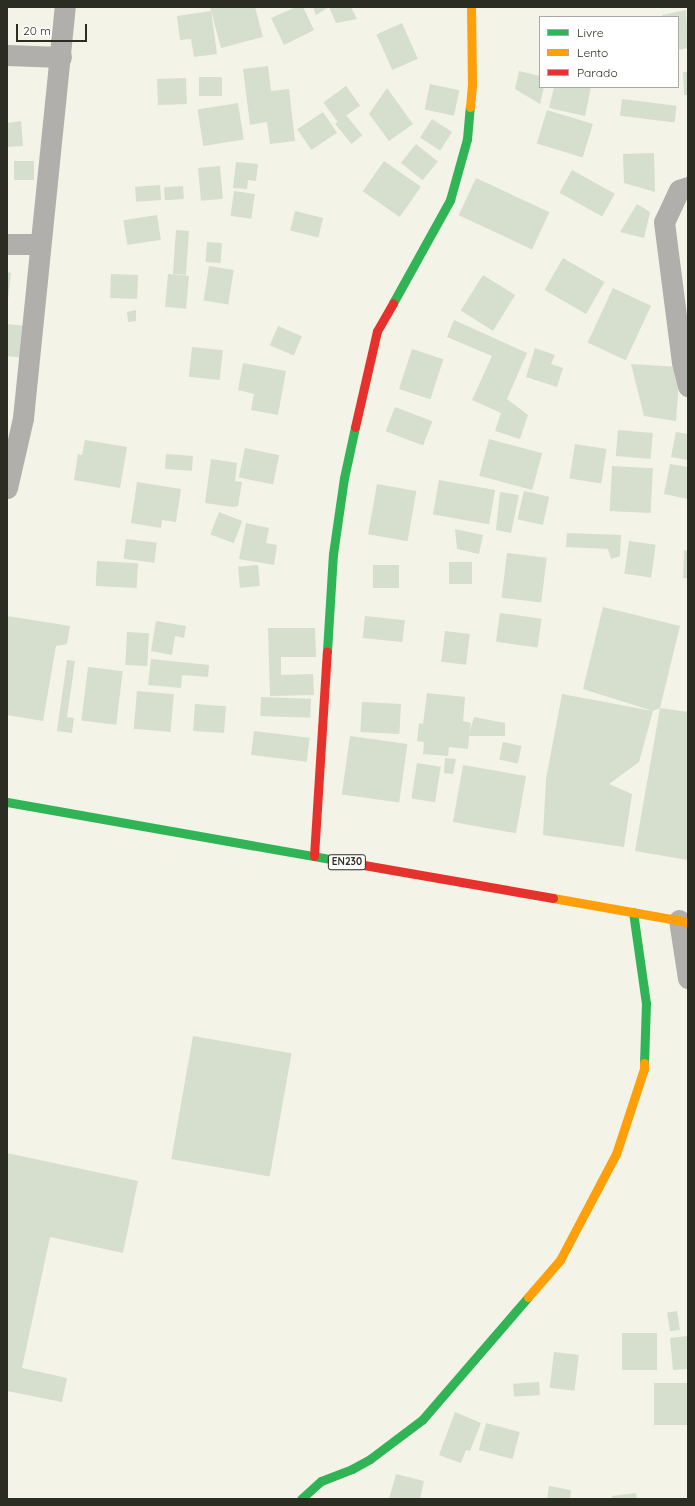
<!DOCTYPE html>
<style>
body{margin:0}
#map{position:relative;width:695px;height:1506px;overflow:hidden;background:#f3f3e7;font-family:Quicksand,sans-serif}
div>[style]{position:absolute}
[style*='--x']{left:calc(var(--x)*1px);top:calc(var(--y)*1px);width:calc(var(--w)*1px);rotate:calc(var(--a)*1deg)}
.building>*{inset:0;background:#d6dece;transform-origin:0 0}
.street>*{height:21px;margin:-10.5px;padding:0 10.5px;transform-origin:10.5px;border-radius:10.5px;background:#b0afab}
.fast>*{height:9px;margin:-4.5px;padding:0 4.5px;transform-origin:4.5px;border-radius:4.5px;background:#30b455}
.slow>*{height:9px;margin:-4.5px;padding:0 4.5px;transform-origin:4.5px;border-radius:4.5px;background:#ff9f0a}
.jam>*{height:9px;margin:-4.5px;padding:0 4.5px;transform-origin:4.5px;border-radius:4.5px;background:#e5322d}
span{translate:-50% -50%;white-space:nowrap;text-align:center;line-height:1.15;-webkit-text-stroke:4px #fff;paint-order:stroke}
.shield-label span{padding:1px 3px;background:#fff;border:1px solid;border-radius:3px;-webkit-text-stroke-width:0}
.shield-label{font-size:10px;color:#2b2c22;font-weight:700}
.frame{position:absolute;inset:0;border:8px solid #2b2c22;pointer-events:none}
.legend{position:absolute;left:539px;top:16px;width:140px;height:72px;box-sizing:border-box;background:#fff;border:1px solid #aaaba7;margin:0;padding:5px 7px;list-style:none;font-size:12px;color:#2b2c22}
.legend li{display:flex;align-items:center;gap:8px;height:20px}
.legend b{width:20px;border:1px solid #aaaba7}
.scale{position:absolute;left:16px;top:24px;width:71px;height:18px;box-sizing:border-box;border:2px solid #2b2c22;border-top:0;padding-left:5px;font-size:12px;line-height:14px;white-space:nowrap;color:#2b2c22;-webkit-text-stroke:3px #fff;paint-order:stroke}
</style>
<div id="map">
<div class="building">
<div style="clip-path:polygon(210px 7px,255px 7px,263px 37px,221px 48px)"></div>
<div style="clip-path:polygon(296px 7px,303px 7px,314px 30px,284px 45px,271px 18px)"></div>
<div style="clip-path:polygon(313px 7px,351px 7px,357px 19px,336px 23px,329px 7px,316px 15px)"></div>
<div style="clip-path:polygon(686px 10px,688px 48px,678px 50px,678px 17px,662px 17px,662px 15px)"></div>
<div style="clip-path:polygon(211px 11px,217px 54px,194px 57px,191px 39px,180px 40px,177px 16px)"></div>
<div style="left:402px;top:23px;width:39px;height:28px;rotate:66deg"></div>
<div style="clip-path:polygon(268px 66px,271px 91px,289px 89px,295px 141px,270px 144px,267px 122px,250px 125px,243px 69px)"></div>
<div style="clip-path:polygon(519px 71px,540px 76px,540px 87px,544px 87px,540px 104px,515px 89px)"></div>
<div style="clip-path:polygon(683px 72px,688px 72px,688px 95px,684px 95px)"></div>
<div style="left:199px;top:77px;width:23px;height:19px"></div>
<div style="left:186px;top:78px;width:26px;height:29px;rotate:88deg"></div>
<div style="left:430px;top:84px;width:30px;height:26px;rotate:12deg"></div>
<div style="left:346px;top:86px;width:24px;height:28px;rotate:54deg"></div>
<div style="clip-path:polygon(554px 87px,591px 87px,585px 116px,549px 108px)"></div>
<div style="clip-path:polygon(387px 88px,413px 124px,389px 141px,369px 114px)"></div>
<div style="left:622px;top:99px;width:55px;height:17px;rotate:7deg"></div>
<div style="left:238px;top:103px;width:37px;height:41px;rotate:81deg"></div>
<div style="left:547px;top:110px;width:48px;height:35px;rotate:17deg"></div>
<div style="left:323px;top:112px;width:25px;height:31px;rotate:56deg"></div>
<div style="left:346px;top:115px;width:26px;height:14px;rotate:51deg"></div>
<div style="left:432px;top:119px;width:24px;height:22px;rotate:33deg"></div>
<div style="clip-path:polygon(21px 121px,23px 146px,7px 147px,7px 123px)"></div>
<div style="left:416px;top:144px;width:28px;height:24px;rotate:39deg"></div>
<div style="clip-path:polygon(654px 153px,655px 192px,624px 183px,623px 154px)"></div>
<div style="left:14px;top:161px;width:20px;height:19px"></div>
<div style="left:384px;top:161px;width:45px;height:37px;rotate:35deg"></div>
<div style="clip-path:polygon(236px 162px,258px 164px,256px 181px,248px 180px,247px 189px,233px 188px)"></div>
<div style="left:220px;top:166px;width:33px;height:22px;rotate:85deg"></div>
<div style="left:572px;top:170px;width:49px;height:26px;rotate:29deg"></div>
<div style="left:476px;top:178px;width:81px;height:41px;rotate:25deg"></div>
<div style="left:160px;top:185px;width:15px;height:25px;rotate:86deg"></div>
<div style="left:183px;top:186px;width:13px;height:19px;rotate:86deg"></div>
<div style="left:234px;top:191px;width:21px;height:25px;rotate:8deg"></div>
<div style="clip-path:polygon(637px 204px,650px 212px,644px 238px,620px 232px)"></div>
<div style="left:295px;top:211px;width:29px;height:20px;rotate:14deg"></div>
<div style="left:157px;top:215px;width:25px;height:34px;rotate:81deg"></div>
<div style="left:176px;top:230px;width:13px;height:44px;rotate:4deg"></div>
<div style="left:207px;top:242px;width:15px;height:20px;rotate:4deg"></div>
<div style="left:563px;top:258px;width:48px;height:37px;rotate:30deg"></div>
<div style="left:209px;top:266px;width:25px;height:35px;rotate:9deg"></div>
<div style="clip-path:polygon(7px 272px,11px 273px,8px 299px,7px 299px)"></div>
<div style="left:111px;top:274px;width:27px;height:24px;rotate:2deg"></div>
<div style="left:168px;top:274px;width:21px;height:33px;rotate:5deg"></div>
<div style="left:483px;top:275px;width:38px;height:42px;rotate:32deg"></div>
<div style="left:613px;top:288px;width:42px;height:60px;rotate:25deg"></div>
<div style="clip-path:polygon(136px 310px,136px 321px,128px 322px,127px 312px)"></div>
<div style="clip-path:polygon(454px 320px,527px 353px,507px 399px,528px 415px,520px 439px,495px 431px,501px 413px,472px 400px,492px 356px,447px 337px)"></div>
<div style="clip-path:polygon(7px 324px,26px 326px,24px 358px,7px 356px)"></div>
<div style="left:278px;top:326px;width:26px;height:21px;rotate:23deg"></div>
<div style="left:192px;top:347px;width:31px;height:30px;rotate:6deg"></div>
<div style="clip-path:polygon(535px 348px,555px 355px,551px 364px,563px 368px,557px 387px,526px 377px)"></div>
<div style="left:412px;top:349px;width:33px;height:42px;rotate:18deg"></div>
<div style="clip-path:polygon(243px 363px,286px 371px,278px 415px,251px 410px,254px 394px,238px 390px)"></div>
<div style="clip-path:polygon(631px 364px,680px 367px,676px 421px,644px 416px)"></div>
<div style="left:395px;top:407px;width:40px;height:26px;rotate:21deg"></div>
<div style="left:618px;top:430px;width:35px;height:26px;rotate:5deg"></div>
<div style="clip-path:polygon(676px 432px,688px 434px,688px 460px,671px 457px)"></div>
<div style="left:489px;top:439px;width:55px;height:38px;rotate:15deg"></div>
<div style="clip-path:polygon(85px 440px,127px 447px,120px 488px,74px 480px,78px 454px,82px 455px)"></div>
<div style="left:575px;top:444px;width:32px;height:35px;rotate:9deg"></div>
<div style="left:245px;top:448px;width:35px;height:30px;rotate:12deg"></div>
<div style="left:166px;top:454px;width:27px;height:15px;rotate:4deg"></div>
<div style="clip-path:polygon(211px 459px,237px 463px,235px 481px,242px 482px,238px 506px,233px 507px,205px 503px)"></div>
<div style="clip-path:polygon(670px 464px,688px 467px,688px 499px,664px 494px)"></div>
<div style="left:612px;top:466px;width:41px;height:45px;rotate:3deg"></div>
<div style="left:439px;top:480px;width:57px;height:35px;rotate:10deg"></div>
<div style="clip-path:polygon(137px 482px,181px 489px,176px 522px,162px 520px,161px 528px,131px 523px)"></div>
<div style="left:377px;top:484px;width:40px;height:51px;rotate:10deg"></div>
<div style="left:524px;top:491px;width:26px;height:29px;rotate:13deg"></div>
<div style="clip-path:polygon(500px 492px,519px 495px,511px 533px,496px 530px)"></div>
<div style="left:219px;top:512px;width:25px;height:24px;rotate:21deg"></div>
<div style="clip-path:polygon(246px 523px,269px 528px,266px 543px,277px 545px,274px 565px,239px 559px)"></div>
<div style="clip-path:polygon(455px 529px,483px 535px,479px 554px,457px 549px)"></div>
<div style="clip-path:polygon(567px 533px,621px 535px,620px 556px,611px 559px,608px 549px,566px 547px)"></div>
<div style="left:126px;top:539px;width:31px;height:20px;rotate:7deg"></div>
<div style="left:629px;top:541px;width:27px;height:33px;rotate:8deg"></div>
<div style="clip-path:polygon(684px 550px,688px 551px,688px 578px,683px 578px)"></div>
<div style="left:507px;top:553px;width:40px;height:45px;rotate:7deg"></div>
<div style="left:97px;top:561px;width:41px;height:25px;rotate:3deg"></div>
<div style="left:449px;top:562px;width:23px;height:22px"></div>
<div style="left:258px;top:565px;width:21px;height:20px;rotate:85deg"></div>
<div style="left:373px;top:565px;width:26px;height:23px"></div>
<div style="clip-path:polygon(603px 607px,680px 626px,660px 708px,653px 711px,583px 689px)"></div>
<div style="left:500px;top:613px;width:42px;height:29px;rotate:8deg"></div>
<div style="clip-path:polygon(7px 616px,70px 626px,67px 644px,56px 646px,43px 721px,7px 715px)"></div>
<div style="left:365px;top:616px;width:40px;height:22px;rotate:6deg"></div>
<div style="clip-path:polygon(156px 621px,186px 626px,184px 638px,175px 636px,172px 655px,151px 651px)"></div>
<div style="clip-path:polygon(268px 628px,315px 628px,316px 657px,281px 657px,281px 675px,313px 674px,314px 695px,270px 696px)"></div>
<div style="left:445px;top:631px;width:25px;height:31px;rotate:7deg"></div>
<div style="left:127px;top:632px;width:22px;height:33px;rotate:3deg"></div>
<div style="clip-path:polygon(151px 659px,209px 665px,208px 677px,182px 675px,181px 688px,148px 685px)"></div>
<div style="clip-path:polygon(67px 660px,75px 661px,67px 717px,74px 718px,72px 733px,57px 731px)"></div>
<div style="left:88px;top:667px;width:35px;height:54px;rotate:7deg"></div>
<div style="left:137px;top:691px;width:37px;height:38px;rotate:5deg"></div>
<div style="clip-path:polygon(427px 693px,465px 697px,463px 721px,471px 723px,469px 734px,474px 717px,505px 723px,505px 736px,469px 736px,468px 749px,449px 747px,448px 756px,423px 754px,424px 742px,417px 741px,419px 723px,423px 724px)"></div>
<div style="clip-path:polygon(562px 694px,653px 711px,639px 762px,609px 784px,632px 794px,624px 847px,543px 835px,546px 779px)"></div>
<div style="left:261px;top:697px;width:50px;height:19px;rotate:2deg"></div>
<div style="left:362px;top:702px;width:39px;height:30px;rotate:3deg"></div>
<div style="left:195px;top:704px;width:31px;height:27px;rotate:4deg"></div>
<div style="clip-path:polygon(660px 708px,688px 712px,688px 860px,635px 851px)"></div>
<div style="left:254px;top:731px;width:56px;height:24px;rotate:7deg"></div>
<div style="left:350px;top:736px;width:58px;height:59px;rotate:8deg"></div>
<div style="left:503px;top:742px;width:19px;height:18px;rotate:12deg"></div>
<div style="clip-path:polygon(445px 758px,456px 759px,453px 774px,444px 773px)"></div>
<div style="left:417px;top:763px;width:24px;height:36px;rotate:9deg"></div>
<div style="left:463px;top:765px;width:64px;height:58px;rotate:10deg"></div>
<div style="left:193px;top:1036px;width:100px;height:125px;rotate:10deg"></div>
<div style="clip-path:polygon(7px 1153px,138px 1181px,123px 1253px,50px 1237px,22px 1368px,67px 1378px,62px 1402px,7px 1391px)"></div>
<div style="left:677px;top:1311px;width:19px;height:10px;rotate:81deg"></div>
<div style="left:622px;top:1333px;width:35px;height:37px"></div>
<div style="clip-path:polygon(688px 1336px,688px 1369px,673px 1370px,670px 1338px)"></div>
<div style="left:554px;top:1352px;width:25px;height:36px;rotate:7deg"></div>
<div style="left:539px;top:1382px;width:13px;height:26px;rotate:86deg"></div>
<div style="left:654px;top:1383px;width:34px;height:42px"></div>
<div style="clip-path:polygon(455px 1412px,481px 1423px,470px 1451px,466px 1450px,461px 1463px,439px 1455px)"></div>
<div style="left:486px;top:1423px;width:35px;height:28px;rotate:15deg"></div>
<div style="clip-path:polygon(396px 1474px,424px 1481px,420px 1499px,389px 1499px)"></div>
<div style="clip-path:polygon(549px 1486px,571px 1490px,570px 1499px,547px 1499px)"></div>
<div style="clip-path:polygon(636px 1493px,637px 1499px,612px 1499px,612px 1496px)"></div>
</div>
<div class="street">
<div style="--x:7;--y:55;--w:54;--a:2.1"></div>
<div style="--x:688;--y:187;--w:9;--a:162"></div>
<div style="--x:679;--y:190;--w:35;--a:115"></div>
<div style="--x:664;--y:222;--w:141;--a:82.7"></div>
<div style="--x:682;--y:362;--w:25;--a:76"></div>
<div style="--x:7;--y:244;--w:33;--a:0"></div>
<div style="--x:7;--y:488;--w:72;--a:-77.1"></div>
<div style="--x:23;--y:418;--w:413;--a:-84.2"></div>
<div style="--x:679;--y:920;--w:59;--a:81.2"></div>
</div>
<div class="fast">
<div style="--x:393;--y:303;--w:118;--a:-61"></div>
<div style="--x:450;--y:200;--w:63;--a:-74.4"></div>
<div style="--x:467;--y:139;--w:32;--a:-85"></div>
<div style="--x:327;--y:651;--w:97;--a:-86.5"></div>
<div style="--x:333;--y:554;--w:77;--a:-81.8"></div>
<div style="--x:344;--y:478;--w:52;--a:-77.8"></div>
<div style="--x:7;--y:802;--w:356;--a:10"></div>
<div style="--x:633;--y:912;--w:92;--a:81.9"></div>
<div style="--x:646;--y:1003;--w:60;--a:91.9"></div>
<div style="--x:301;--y:1499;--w:27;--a:-42"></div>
<div style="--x:321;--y:1481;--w:33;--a:-21"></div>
<div style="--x:352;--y:1469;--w:21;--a:-29"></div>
<div style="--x:370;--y:1459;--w:65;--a:-36.9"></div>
<div style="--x:422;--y:1420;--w:162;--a:-49.2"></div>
</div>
<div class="slow">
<div style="--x:470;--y:107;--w:21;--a:-85"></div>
<div style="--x:472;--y:86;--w:79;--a:-90.7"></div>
<div style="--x:553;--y:898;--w:137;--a:10.1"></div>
<div style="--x:528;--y:1297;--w:49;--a:-49.1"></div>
<div style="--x:560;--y:1260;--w:120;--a:-62.2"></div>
<div style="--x:616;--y:1154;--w:89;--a:-71.8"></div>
<div style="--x:644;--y:1069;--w:6;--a:-90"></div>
</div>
<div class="jam">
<div style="--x:355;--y:427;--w:98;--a:-77.1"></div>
<div style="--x:377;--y:331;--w:32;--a:-60"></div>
<div style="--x:314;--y:856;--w:205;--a:-86.4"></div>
<div style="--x:358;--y:864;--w:198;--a:9.9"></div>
</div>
<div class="shield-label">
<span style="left:347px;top:862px">EN230</span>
</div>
<div class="frame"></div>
<ul class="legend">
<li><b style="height:5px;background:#30b455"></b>Livre</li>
<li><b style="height:5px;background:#ff9f0a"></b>Lento</li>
<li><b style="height:5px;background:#e5322d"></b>Parado</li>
</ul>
<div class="scale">20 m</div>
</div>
